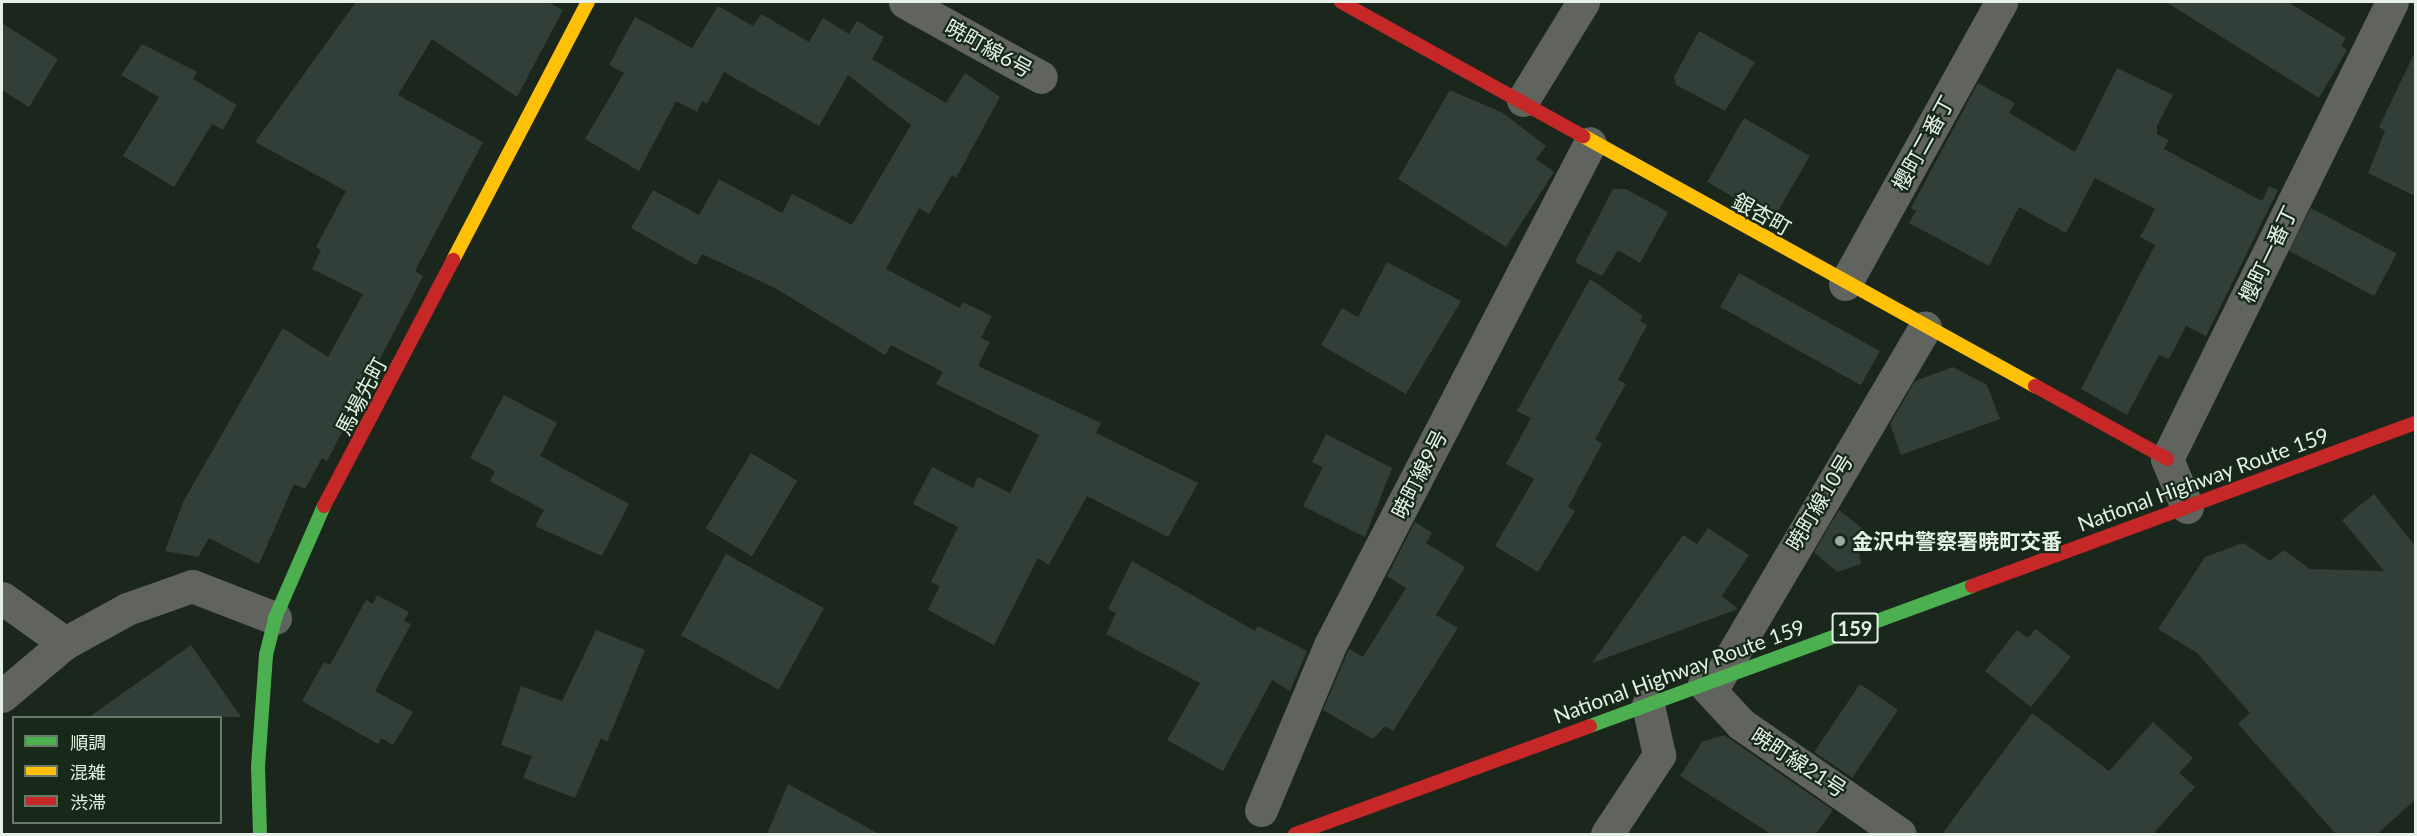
<!DOCTYPE html>
<meta charset="utf-8">
<style>
body{margin:0}
#map{position:relative;width:2417px;height:836px;overflow:hidden;background:#1b261c;font-family:Lato,"Noto Sans JP",sans-serif}
div>[style]{position:absolute}
[style*='--x']{left:calc(var(--x)*1px);top:calc(var(--y)*1px);width:calc(var(--w)*1px);rotate:calc(var(--a)*1deg)}
.building>*{inset:0;background:#323f38;transform-origin:0 0}
.street>*{height:33px;margin:-16.5px;padding:0 16.5px;transform-origin:16.5px;border-radius:16.5px;background:#61635f}
.fast>*{height:14px;margin:-7px;padding:0 7px;transform-origin:7px;border-radius:7px;background:#4caf50}
.slow>*{height:14px;margin:-7px;padding:0 7px;transform-origin:7px;border-radius:7px;background:#ffc107}
.jam>*{height:14px;margin:-7px;padding:0 7px;transform-origin:7px;border-radius:7px;background:#c62828}
.dots>*{width:16px;height:16px;translate:-50% -50%;box-sizing:border-box;border:3px solid #172a19;border-radius:50%}
span{translate:-50% -50%;white-space:nowrap;text-align:center;line-height:1.15;-webkit-text-stroke:4.5px #172a19;paint-order:stroke}
.shield-label span{padding:2px 4px;background:#172a19;border:2px solid;border-radius:4px;-webkit-text-stroke-width:0}
.shield-label{font-size:20px;color:#e5f1e6;font-weight:700}
.street-label{font-size:21px;color:#e5f1e6}
.poi-label{font-size:21px;color:#e5f1e6;font-weight:700}
.left{translate:0 -50%;text-align:left}
.frame{position:absolute;inset:0;border:3px solid #e5f1e6;pointer-events:none}
.legend{position:absolute;left:12px;top:716px;width:210px;height:108px;box-sizing:border-box;background:#172a19;border:2px solid #697a6b;margin:0;padding:8px 10px;list-style:none;font-size:18px;color:#e5f1e6}
.legend li{display:flex;align-items:center;gap:12px;height:30px}
.legend b{width:30px;border:2px solid #697a6b}
</style>
<div id="map">
<div class="building">
<div style="clip-path:polygon(356px 2px,548px 2px,563px 10px,517px 97px,432px 39px,398px 95px,483px 142px,415px 271px,423px 276px,327px 461px,322px 458px,305px 489px,294px 484px,259px 564px,209px 538px,198px 557px,165px 551px,183px 502px,283px 328px,328px 357px,363px 294px,312px 269px,321px 250px,316px 247px,346px 191px,255px 142px)"></div>
<div style="clip-path:polygon(2166px 2px,2288px 2px,2346px 38px,2341px 46px,2347px 50px,2319px 98px)"></div>
<div style="clip-path:polygon(718px 6px,753px 26px,761px 14px,809px 42px,823px 18px,849px 34px,857px 21px,884px 37px,872px 59px,946px 103px,965px 73px,1000px 97px,956px 178px,952px 175px,929px 214px,919px 208px,886px 269px,960px 308px,963px 302px,992px 316px,981px 338px,990px 342px,978px 366px,1101px 423px,1096px 433px,1198px 483px,1168px 537px,1087px 496px,1049px 565px,1038px 558px,994px 645px,928px 610px,940px 586px,931px 582px,958px 527px,913px 504px,932px 467px,973px 488px,978px 477px,1010px 493px,1039px 435px,936px 384px,943px 372px,891px 345px,885px 355px,775px 288px,702px 254px,696px 265px,631px 228px,653px 190px,699px 215px,719px 179px,782px 213px,792px 194px,852px 225px,911px 125px,848px 75px,819px 126px,724px 72px,707px 104px,702px 101px,697px 112px,676px 101px,639px 171px,585px 139px,624px 73px,609px 65px,635px 17px,692px 48px)"></div>
<div style="clip-path:polygon(2px 23px,58px 59px,29px 107px,2px 90px)"></div>
<div style="clip-path:polygon(1699px 31px,1755px 62px,1725px 111px,1676px 85px,1674px 77px)"></div>
<div style="clip-path:polygon(142px 44px,197px 72px,193px 79px,237px 105px,223px 130px,212px 124px,174px 187px,123px 156px,159px 97px,121px 75px)"></div>
<div style="clip-path:polygon(2415px 52px,2415px 196px,2368px 173px,2385px 131px,2379px 127px)"></div>
<div style="clip-path:polygon(2117px 68px,2173px 95px,2157px 126px,2157px 134px,2169px 140px,2164px 149px,2262px 201px,2269px 186px,2278px 190px,2206px 336px,2186px 326px,2169px 359px,2159px 355px,2127px 415px,2081px 389px,2155px 245px,2140px 237px,2155px 209px,2095px 178px,2066px 233px,2019px 207px,1989px 266px,1909px 223px,1916px 211px,1911px 208px,1978px 83px,2015px 103px,2009px 113px,2075px 152px)"></div>
<div style="clip-path:polygon(1450px 90px,1503px 113px,1546px 146px,1536px 159px,1554px 172px,1506px 247px,1398px 179px)"></div>
<div style="left:1744px;top:118px;width:76px;height:74px;rotate:30deg"></div>
<div style="clip-path:polygon(1613px 189px,1626px 189px,1668px 212px,1640px 263px,1618px 250px,1602px 276px,1575px 262px)"></div>
<div style="left:2311px;top:208px;width:97px;height:48px;rotate:28deg"></div>
<div style="clip-path:polygon(1387px 262px,1461px 301px,1406px 394px,1321px 345px,1342px 308px,1358px 317px)"></div>
<div style="left:1739px;top:273px;width:161px;height:39px;rotate:29deg"></div>
<div style="clip-path:polygon(1590px 279px,1643px 316px,1640px 321px,1647px 325px,1618px 380px,1626px 384px,1595px 439px,1602px 444px,1568px 507px,1575px 511px,1538px 572px,1495px 546px,1534px 479px,1506px 464px,1531px 418px,1517px 411px)"></div>
<div style="clip-path:polygon(1953px 367px,1987px 385px,2000px 419px,1901px 455px,1890px 424px,1915px 381px)"></div>
<div style="clip-path:polygon(504px 395px,557px 423px,540px 456px,629px 504px,602px 556px,535px 526px,544px 510px,490px 481px,495px 471px,470px 458px)"></div>
<div style="clip-path:polygon(1326px 434px,1392px 468px,1365px 537px,1303px 506px,1323px 467px,1312px 462px)"></div>
<div style="left:751px;top:453px;width:54px;height:88px;rotate:31deg"></div>
<div style="clip-path:polygon(2374px 494px,2415px 546px,2415px 800px,2377px 834px,2336px 834px,2238px 724px,2250px 713px,2197px 653px,2158px 629px,2205px 557px,2243px 543px,2270px 561px,2284px 550px,2310px 569px,2384px 571px,2342px 520px)"></div>
<div style="clip-path:polygon(1839px 510px,1873px 537px,1859px 553px,1861px 564px,1837px 572px,1814px 552px)"></div>
<div style="clip-path:polygon(1415px 522px,1432px 533px,1426px 543px,1465px 567px,1436px 615px,1458px 628px,1393px 731px,1385px 726px,1373px 739px,1323px 710px,1349px 649px,1363px 657px,1406px 588px,1387px 576px)"></div>
<div style="clip-path:polygon(1708px 528px,1749px 555px,1722px 596px,1738px 609px,1592px 663px,1683px 535px,1697px 544px)"></div>
<div style="left:726px;top:554px;width:112px;height:93px;rotate:29deg"></div>
<div style="clip-path:polygon(1132px 561px,1255px 631px,1258px 626px,1307px 651px,1290px 691px,1272px 680px,1223px 771px,1167px 740px,1200px 683px,1106px 634px,1116px 613px,1108px 609px)"></div>
<div style="clip-path:polygon(377px 595px,409px 612px,404px 621px,411px 624px,375px 691px,413px 712px,393px 745px,381px 738px,378px 744px,302px 701px,324px 662px,330px 665px,366px 600px,373px 604px)"></div>
<div style="clip-path:polygon(2036px 629px,2071px 657px,2031px 707px,1985px 671px,2017px 630px,2028px 638px)"></div>
<div style="clip-path:polygon(596px 630px,645px 650px,607px 742px,601px 738px,575px 798px,523px 778px,532px 756px,501px 745px,521px 686px,562px 701px)"></div>
<div style="clip-path:polygon(191px 645px,241px 717px,89px 717px)"></div>
<div style="left:1860px;top:684px;width:46px;height:82px;rotate:34deg"></div>
<div style="clip-path:polygon(2032px 713px,2109px 771px,2153px 722px,2193px 758px,2179px 773px,2195px 787px,2153px 834px,1942px 834px)"></div>
<div style="clip-path:polygon(1724px 735px,1833px 810px,1816px 834px,1771px 834px,1680px 776px,1702px 742px)"></div>
<div style="clip-path:polygon(788px 784px,879px 834px,767px 834px)"></div>
</div>
<div class="street">
<div style="--x:905;--y:2;--w:155;--a:28.9"></div>
<div style="--x:1523;--y:100;--w:115;--a:-58.5"></div>
<div style="--x:1845;--y:284;--w:322;--a:-61"></div>
<div style="--x:2187;--y:507;--w:52;--a:-112.6"></div>
<div style="--x:2167;--y:459;--w:509;--a:-63.79"></div>
<div style="--x:2;--y:598;--w:77;--a:35.5"></div>
<div style="--x:1718;--y:679;--w:408;--a:-59.5"></div>
<div style="--x:1704;--y:684;--w:54;--a:47.2"></div>
<div style="--x:1741;--y:724;--w:193;--a:34.7"></div>
<div style="--x:2;--y:696;--w:82;--a:-40.1"></div>
<div style="--x:65;--y:643;--w:71;--a:-28.7"></div>
<div style="--x:127;--y:609;--w:69;--a:-19.5"></div>
<div style="--x:192;--y:586;--w:89;--a:21.1"></div>
<div style="--x:1261;--y:810;--w:179;--a:-67.3"></div>
<div style="--x:1330;--y:645;--w:565;--a:-62.62"></div>
<div style="--x:1607;--y:834;--w:95;--a:-56.6"></div>
<div style="--x:1659;--y:755;--w:51;--a:-102.4"></div>
</div>
<div class="fast">
<div style="--x:1590;--y:726;--w:407;--a:-20.1"></div>
<div style="--x:260;--y:834;--w:67;--a:-91.7"></div>
<div style="--x:258;--y:767;--w:112;--a:-85.9"></div>
<div style="--x:266;--y:655;--w:38;--a:-76"></div>
<div style="--x:275;--y:618;--w:122;--a:-66.4"></div>
</div>
<div class="slow">
<div style="--x:1583;--y:136;--w:517;--a:28.95"></div>
<div style="--x:453;--y:260;--w:291;--a:-62.4"></div>
</div>
<div class="jam">
<div style="--x:1341;--y:2;--w:277;--a:29"></div>
<div style="--x:2035;--y:386;--w:151;--a:28.9"></div>
<div style="--x:324;--y:506;--w:278;--a:-62.3"></div>
<div style="--x:1972;--y:586;--w:473;--a:-20.2"></div>
<div style="--x:1295;--y:834;--w:314;--a:-20.1"></div>
</div>
<div class="dots">
<div style="left:1840px;top:541px;background:#9eaa9f"></div>
</div>
<div class="shield-label">
<span style="left:1855px;top:628px">159</span>
</div>
<div class="street-label">
<span style="left:989px;top:48px;rotate:29deg">暁町線6号</span>
<span style="left:1923px;top:143px;rotate:-61deg">櫻町二番丁</span>
<span style="left:1762px;top:214px;rotate:29deg">銀杏町</span>
<span style="left:2268px;top:254px;rotate:-64deg">櫻町一番丁</span>
<span style="left:361px;top:396px;rotate:-62deg">馬場先町</span>
<span style="left:1419px;top:474px;rotate:-63deg">暁町線9号</span>
<span style="left:2203px;top:479px;rotate:-20deg">National Highway Route 159</span>
<span style="left:1819px;top:502px;rotate:-59deg">暁町線10号</span>
<span style="left:1679px;top:671px;rotate:-20deg">National Highway Route 159</span>
<span style="left:1799px;top:762px;rotate:33deg">暁町線21号</span>
</div>
<div class="poi-label">
<span class="left" style="left:1852px;top:541px">金沢中警察署暁町交番</span>
</div>
<div class="frame"></div>
<ul class="legend">
<li><b style="height:8px;background:#4caf50"></b>順調</li>
<li><b style="height:8px;background:#ffc107"></b>混雑</li>
<li><b style="height:8px;background:#c62828"></b>渋滞</li>
</ul>
</div>
